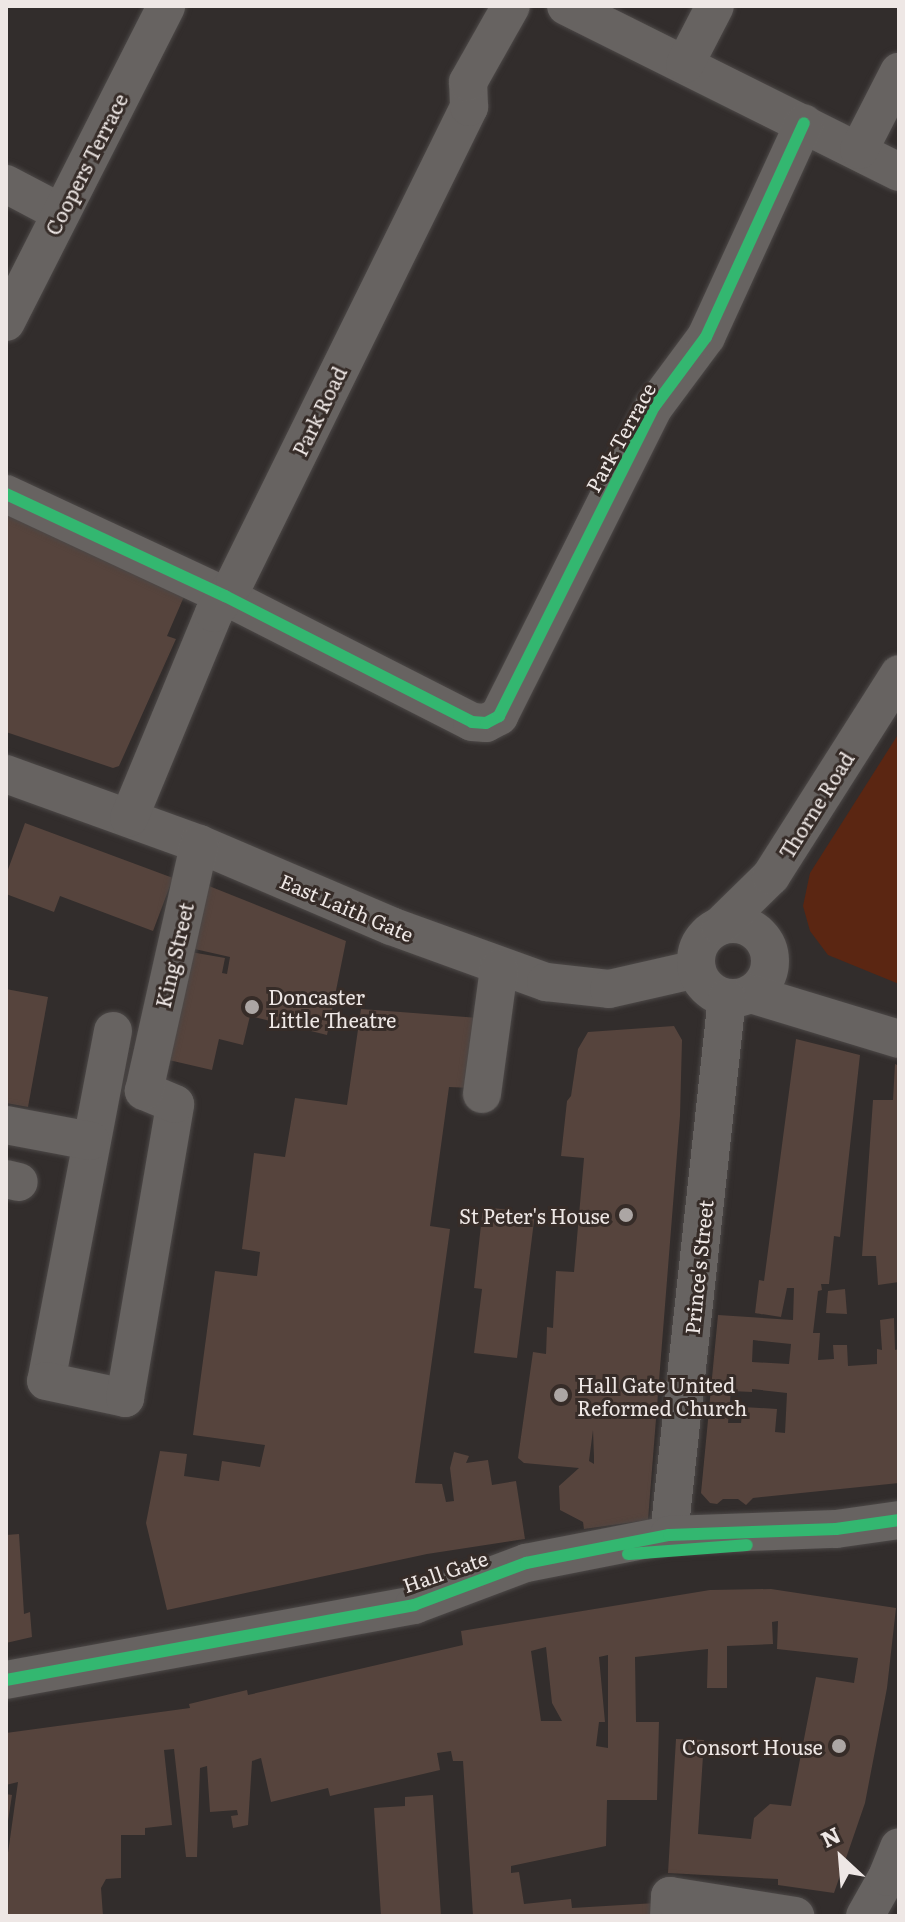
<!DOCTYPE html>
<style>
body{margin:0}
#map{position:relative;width:905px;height:1922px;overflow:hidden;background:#322d2c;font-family:Literata,serif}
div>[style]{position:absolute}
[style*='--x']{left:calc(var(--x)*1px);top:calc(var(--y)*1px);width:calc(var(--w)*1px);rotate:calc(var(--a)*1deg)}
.green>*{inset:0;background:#5b2612}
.building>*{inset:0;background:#56443d}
.roads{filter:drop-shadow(0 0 2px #4c4847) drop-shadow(0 0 2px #4c4847)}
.minor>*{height:38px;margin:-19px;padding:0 19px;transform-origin:19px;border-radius:19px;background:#676361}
.minor>.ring{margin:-19px;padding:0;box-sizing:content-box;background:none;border:38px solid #676361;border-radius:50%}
.cycleway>*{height:12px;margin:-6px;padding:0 6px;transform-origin:6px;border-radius:6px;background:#33b770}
.dots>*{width:22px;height:22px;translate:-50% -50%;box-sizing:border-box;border:4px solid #362c28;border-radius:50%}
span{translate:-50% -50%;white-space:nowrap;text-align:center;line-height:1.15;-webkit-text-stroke:6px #362c28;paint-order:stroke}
.street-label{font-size:20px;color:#eee7e5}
.poi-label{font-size:20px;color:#eee7e5}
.left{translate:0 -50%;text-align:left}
.right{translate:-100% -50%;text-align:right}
.frame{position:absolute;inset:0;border:8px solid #eee7e5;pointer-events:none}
.north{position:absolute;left:801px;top:1818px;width:80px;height:80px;-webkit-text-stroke:6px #362c28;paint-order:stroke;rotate:334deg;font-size:22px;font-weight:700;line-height:32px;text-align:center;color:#eee7e5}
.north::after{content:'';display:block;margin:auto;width:28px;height:36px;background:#eee7e5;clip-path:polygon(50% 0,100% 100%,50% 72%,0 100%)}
</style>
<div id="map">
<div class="green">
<div style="clip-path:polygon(899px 733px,899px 984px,828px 955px,810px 931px,803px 906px,810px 873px)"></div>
</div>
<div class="building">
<div style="clip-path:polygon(6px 515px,186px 592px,167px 636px,176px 639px,119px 766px,113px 768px,6px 732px)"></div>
<div style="clip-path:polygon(25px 823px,173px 878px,153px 931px,60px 896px,54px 912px,6px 894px,6px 875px)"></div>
<div style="clip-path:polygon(209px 886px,346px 941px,327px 1035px,250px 1016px,243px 1045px,219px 1039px,212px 1070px,160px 1058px,185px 951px,225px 958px,222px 973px,227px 974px,230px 957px,186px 947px)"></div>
<div style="clip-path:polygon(6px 989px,48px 997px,28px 1107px,6px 1103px)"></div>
<div style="clip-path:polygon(361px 1009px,479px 1018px,472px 1088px,449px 1087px,430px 1226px,450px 1229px,415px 1483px,442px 1484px,446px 1502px,454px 1501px,450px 1468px,454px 1452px,469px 1456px,466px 1463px,488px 1460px,492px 1485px,516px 1481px,525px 1539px,427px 1554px,167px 1610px,146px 1523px,160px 1451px,187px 1454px,184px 1476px,219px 1481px,222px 1461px,260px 1467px,265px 1445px,193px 1435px,215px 1271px,257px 1276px,260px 1252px,242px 1249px,254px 1153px,285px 1157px,295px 1098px,347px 1105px)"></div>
<div style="clip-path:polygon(evenodd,674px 1026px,682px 1040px,680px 1116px,648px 1520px,584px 1529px,583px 1522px,560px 1510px,559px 1486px,579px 1468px,524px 1463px,518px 1458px,533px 1352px,546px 1354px,547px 1327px,553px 1328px,556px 1271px,574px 1272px,584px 1158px,561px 1156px,567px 1101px,571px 1096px,578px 1049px,588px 1032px,674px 1026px,593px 1430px,594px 1457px,594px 1464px,589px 1461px,593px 1430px)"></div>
<div style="clip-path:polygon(evenodd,796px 1039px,860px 1055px,840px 1237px,834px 1236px,829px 1284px,821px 1284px,822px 1290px,818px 1291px,813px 1333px,820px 1333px,818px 1360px,834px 1359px,833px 1345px,847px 1345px,848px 1366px,877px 1364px,877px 1349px,882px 1350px,880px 1320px,894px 1318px,895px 1350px,899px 1349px,899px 1483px,753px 1498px,746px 1505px,738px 1499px,723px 1499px,717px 1504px,710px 1503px,701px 1493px,718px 1315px,793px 1320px,794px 1288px,787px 1288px,781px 1317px,755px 1313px,759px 1280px,764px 1281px,796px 1039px,753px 1340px,791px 1344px,789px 1364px,752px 1362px,753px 1340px,796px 1039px,752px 1389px,787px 1393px,785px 1433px,775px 1432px,777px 1409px,743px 1407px,741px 1423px,728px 1423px,731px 1391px,752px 1392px,752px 1389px)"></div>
<div style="clip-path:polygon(895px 1064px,899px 1066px,899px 1282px,878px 1285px,876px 1256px,862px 1256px,873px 1100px,893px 1100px)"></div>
<div style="clip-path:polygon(483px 1207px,535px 1213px,517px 1358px,474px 1353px,482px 1289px,474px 1288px)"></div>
<div style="clip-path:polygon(845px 1289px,847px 1314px,826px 1313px,828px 1291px)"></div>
<div style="clip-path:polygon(19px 1534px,24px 1614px,30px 1612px,32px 1637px,6px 1643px,6px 1535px)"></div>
<div style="clip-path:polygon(evenodd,771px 1589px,896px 1608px,887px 1688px,865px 1803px,834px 1893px,778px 1885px,778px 1879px,668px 1873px,676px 1739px,704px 1740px,698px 1834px,751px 1839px,754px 1818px,770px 1804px,791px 1806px,816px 1677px,854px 1683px,858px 1658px,777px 1649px,778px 1621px,772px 1622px,773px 1644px,727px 1646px,727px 1688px,707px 1688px,708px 1649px,635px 1657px,636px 1722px,659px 1722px,657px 1800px,607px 1800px,606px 1846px,511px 1866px,511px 1873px,519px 1872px,524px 1904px,571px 1899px,572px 1908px,656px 1903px,656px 1916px,473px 1916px,463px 1761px,453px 1761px,451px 1751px,437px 1753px,440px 1770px,330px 1796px,328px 1788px,271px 1802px,261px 1758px,252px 1761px,248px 1825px,233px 1828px,231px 1816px,238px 1815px,237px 1810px,210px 1812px,207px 1766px,200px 1768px,197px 1857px,186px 1857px,174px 1749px,164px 1750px,172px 1825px,145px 1828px,145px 1835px,121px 1835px,121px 1878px,106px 1879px,101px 1888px,103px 1916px,6px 1916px,6px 1867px,18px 1782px,6px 1785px,6px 1733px,190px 1708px,189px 1704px,247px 1690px,248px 1695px,463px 1645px,461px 1631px,710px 1590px,771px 1589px,546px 1647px,552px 1703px,562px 1721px,541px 1721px,531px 1651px,546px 1647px,771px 1589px,608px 1655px,608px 1748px,596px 1746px,599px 1722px,605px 1722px,599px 1657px,608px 1655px)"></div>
<div style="clip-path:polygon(6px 1794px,12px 1795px,8px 1821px,6px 1821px)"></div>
<div style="clip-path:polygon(433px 1795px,441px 1916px,381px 1916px,374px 1808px,405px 1806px,405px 1797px)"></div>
</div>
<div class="roads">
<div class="minor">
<div style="--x:566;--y:6;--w:372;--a:26.5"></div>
<div style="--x:685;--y:64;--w:65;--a:-62.7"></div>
<div style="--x:859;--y:150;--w:88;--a:-62.9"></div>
<div style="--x:6;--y:184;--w:62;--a:27.8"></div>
<div style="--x:6;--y:322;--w:354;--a:-63.1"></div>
<div style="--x:6;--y:494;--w:242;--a:25"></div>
<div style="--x:225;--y:596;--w:277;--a:27"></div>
<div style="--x:472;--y:722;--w:14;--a:4"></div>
<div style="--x:486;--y:723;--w:15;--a:-28"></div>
<div style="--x:499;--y:716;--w:346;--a:-63.4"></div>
<div style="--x:654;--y:407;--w:87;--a:-53.4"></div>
<div style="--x:706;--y:337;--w:235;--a:-65.4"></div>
<div style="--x:6;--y:774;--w:205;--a:19.9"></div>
<div style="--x:199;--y:844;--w:209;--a:23.1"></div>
<div style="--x:391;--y:926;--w:165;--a:19.9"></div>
<div style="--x:546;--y:982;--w:63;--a:6.3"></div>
<div style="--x:609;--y:989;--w:90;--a:-12.8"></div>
<div style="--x:129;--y:818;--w:222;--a:-67.5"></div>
<div style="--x:214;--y:613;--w:37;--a:-56"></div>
<div style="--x:235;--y:582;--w:530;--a:-63.77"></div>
<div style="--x:469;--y:107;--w:25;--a:-92"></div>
<div style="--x:468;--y:82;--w:87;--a:-60.5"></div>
<div class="ring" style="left:696px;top:924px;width:36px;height:36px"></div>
<div style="--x:720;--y:926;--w:71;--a:-44.4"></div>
<div style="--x:771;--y:876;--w:239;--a:-57.6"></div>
<div style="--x:751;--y:994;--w:155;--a:16.9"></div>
<div style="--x:113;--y:1031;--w:356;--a:100.8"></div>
<div style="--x:46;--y:1381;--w:81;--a:12.1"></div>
<div style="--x:125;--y:1398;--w:298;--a:-80.3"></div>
<div style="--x:175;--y:1104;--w:34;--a:-157"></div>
<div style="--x:144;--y:1091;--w:253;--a:-77.4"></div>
<div style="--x:482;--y:1094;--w:127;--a:-82.3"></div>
<div style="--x:6;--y:1125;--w:86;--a:10.7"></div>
<div style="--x:6;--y:1179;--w:13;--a:13"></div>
<div style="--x:669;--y:1535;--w:540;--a:-83.84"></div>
<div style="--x:6;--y:1680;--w:415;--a:-10.4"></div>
<div style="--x:414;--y:1605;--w:120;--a:-20.6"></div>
<div style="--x:526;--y:1563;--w:146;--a:-11.1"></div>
<div style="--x:669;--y:1535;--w:167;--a:-2.1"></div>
<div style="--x:836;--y:1529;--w:64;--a:-8.1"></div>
<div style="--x:669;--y:1916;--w:20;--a:-87"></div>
<div style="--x:670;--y:1896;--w:127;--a:9.1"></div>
<div style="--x:865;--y:1916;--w:45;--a:-60.6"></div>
<div style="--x:887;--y:1877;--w:32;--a:-68"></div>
</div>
</div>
<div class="cycleway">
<div style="--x:6;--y:494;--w:242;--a:25"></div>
<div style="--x:225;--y:596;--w:277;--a:27"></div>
<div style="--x:472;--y:722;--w:14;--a:4"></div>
<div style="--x:486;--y:723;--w:15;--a:-28"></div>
<div style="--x:499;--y:716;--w:346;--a:-63.4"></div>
<div style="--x:654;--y:407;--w:87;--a:-53.4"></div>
<div style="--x:706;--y:337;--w:235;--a:-65.4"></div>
<div style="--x:628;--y:1554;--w:119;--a:-4.3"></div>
<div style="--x:6;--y:1680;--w:415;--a:-10.4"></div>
<div style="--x:414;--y:1605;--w:120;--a:-20.6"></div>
<div style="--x:526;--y:1563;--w:146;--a:-11.1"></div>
<div style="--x:669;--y:1535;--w:167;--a:-2.1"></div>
<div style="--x:836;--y:1529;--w:64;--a:-8.1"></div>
</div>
<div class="dots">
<div style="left:252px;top:1007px;background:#aca6a4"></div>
<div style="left:626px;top:1215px;background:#aca6a4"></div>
<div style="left:561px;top:1395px;background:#aca6a4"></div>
<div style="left:839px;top:1746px;background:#aca6a4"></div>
</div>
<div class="street-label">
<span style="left:86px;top:164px;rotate:-63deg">Coopers Terrace</span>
<span style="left:319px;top:411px;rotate:-64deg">Park Road</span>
<span style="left:620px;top:437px;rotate:-61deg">Park Terrace</span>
<span style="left:816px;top:805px;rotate:-58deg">Thorne Road</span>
<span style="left:347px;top:907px;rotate:23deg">East Laith Gate</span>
<span style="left:174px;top:955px;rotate:-77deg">King Street</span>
<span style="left:698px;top:1267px;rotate:-84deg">Prince's Street</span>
<span style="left:445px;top:1571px;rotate:-19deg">Hall Gate</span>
</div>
<div class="poi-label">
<span class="left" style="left:268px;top:1008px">Doncaster<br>Little Theatre</span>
<span class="right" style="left:610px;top:1215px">St Peter's House</span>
<span class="left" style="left:577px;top:1396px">Hall Gate United<br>Reformed Church</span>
<span class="right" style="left:823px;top:1746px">Consort House</span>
</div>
<div class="frame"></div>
<div class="north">N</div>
</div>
